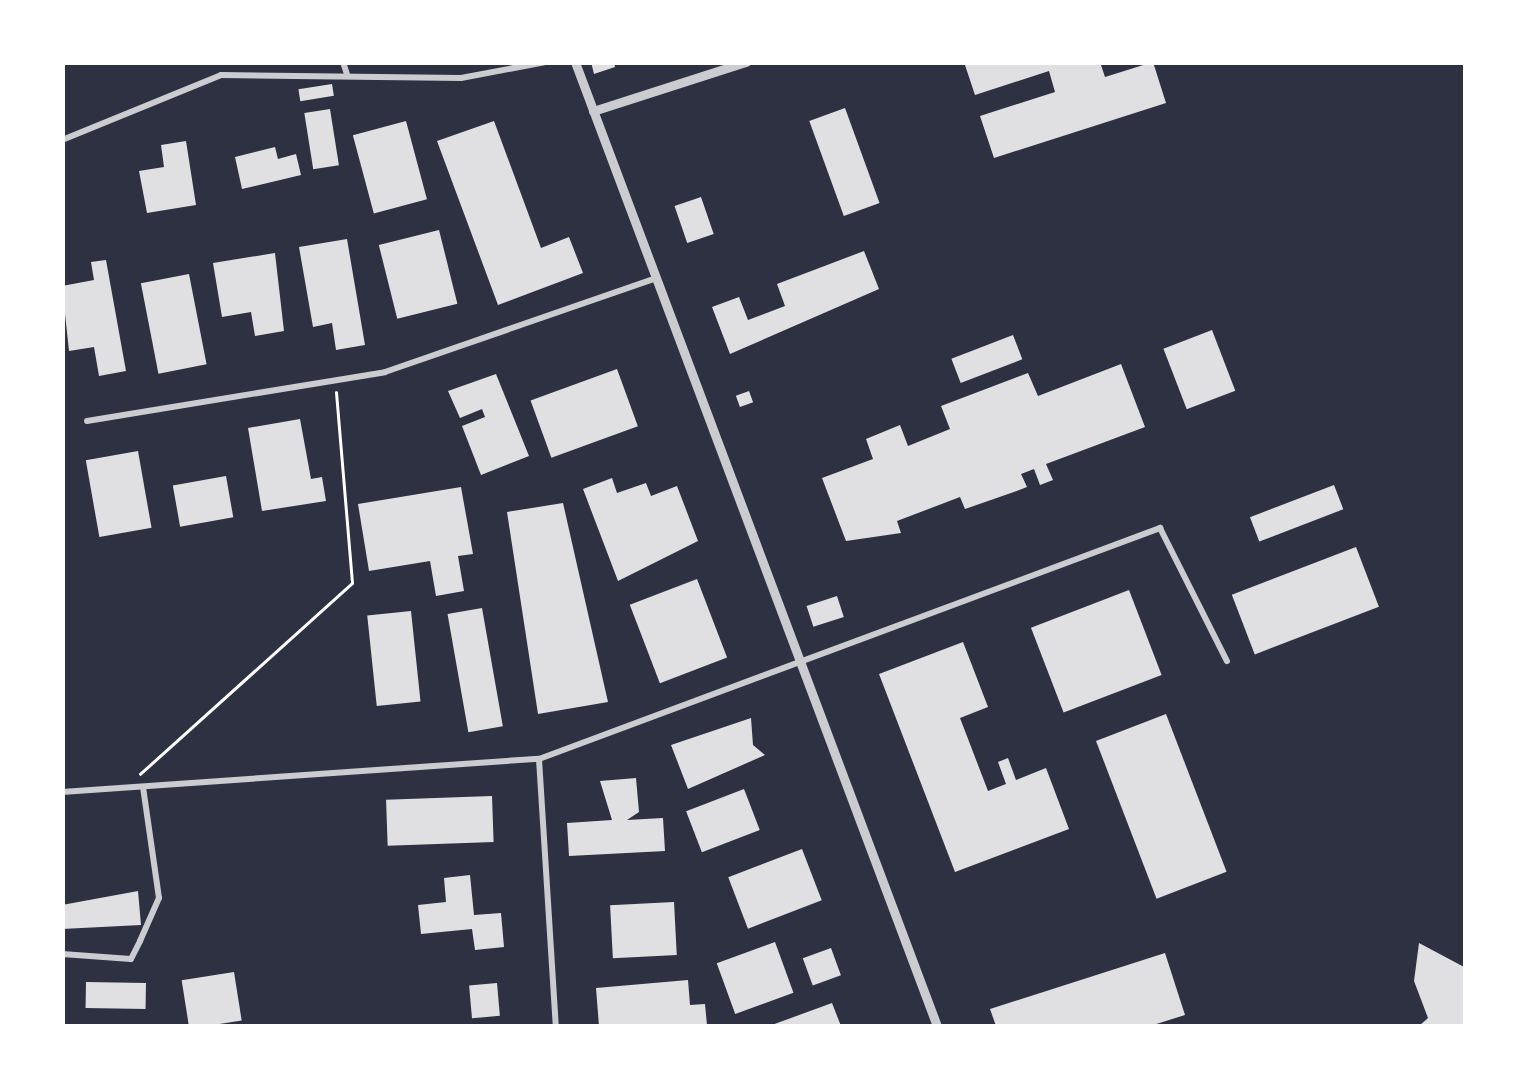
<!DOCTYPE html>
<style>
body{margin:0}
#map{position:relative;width:1528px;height:1089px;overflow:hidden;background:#2d3142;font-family:"PT Sans",sans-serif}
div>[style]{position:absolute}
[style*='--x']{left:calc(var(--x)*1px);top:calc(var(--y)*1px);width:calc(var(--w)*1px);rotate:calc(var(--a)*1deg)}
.building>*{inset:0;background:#e0e0e3;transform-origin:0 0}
.path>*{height:2.5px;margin:-1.25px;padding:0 1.25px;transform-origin:1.25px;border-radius:1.25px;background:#fff}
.minor>*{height:6px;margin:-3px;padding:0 3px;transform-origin:3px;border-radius:3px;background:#caccd0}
.tertiary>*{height:9px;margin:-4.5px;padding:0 4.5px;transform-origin:4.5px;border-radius:4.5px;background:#caccd0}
span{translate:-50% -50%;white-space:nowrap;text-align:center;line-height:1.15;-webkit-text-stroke:8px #fff;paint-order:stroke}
.frame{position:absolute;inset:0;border:65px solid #fff;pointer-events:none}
</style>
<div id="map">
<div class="building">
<div style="clip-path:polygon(591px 62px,614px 62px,615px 67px,594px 74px)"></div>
<div style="clip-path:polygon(964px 62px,1100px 62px,1105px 77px,1153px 62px,1166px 103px,994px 158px,980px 116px,1055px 92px,1049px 71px,975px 95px)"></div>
<div style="left:332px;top:84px;width:12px;height:34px;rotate:81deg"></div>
<div style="left:845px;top:108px;width:101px;height:38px;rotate:70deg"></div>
<div style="left:330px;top:109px;width:57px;height:26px;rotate:81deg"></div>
<div style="left:406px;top:121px;width:81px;height:55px;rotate:75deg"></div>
<div style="clip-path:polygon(494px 121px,541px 248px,569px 237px,583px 273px,498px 305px,437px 141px)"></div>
<div style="clip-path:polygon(186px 141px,196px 205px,147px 213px,139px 171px,164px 167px,161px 145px)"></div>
<div style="clip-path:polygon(275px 147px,278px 159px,296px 154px,301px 175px,242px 189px,235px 157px)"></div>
<div style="left:701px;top:197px;width:39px;height:28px;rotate:71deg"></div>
<div style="left:439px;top:230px;width:76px;height:62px;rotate:76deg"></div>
<div style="clip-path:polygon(347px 239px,365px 345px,336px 350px,332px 323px,313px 327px,299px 247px)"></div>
<div style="clip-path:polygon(864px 251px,879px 289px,730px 354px,712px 307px,739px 297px,748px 320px,785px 306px,777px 284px)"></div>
<div style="clip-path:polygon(275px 253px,284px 331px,255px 336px,251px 312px,222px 317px,213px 263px)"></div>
<div style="clip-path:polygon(106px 260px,126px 371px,99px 376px,94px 347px,69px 351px,62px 286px,94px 280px,91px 262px)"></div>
<div style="left:189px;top:274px;width:92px;height:49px;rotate:79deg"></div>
<div style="left:1212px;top:330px;width:65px;height:52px;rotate:69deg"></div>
<div style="left:1013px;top:335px;width:26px;height:66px;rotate:69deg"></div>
<div style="clip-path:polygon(1121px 364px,1145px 427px,1046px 464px,1053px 480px,1040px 485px,1034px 469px,1021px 474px,1027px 487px,1011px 493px,965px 509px,960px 497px,897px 521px,901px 533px,846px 541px,822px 478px,873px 459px,866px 439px,900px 425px,908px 446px,950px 429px,941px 406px,1028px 373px,1038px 396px)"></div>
<div style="left:617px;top:369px;width:61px;height:92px;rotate:70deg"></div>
<div style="clip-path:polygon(496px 374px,529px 456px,481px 475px,462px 426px,485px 417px,482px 409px,460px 418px,448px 391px)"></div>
<div style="left:749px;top:391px;width:12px;height:14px;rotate:70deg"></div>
<div style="clip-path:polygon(300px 419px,311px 479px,322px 477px,326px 501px,262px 511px,248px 428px)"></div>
<div style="left:138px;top:451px;width:78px;height:53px;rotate:80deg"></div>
<div style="left:226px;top:476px;width:42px;height:54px;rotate:80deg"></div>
<div style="clip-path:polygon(612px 478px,617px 493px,646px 483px,651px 496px,677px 486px,698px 541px,618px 581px,583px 489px)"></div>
<div style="left:1334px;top:485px;width:26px;height:90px;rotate:69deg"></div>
<div style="clip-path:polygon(461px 487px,473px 554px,458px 556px,464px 591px,436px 596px,430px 561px,369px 571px,358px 504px)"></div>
<div style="clip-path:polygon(563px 503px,608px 702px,538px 714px,507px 512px)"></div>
<div style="left:1356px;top:547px;width:64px;height:133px;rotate:69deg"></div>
<div style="left:697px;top:579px;width:84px;height:72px;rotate:69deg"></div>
<div style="left:1129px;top:590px;width:91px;height:105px;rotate:69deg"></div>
<div style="left:837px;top:596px;width:22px;height:32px;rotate:72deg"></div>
<div style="left:482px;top:608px;width:120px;height:35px;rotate:80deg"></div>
<div style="left:411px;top:611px;width:91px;height:44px;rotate:84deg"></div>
<div style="clip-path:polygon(963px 642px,988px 707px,960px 718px,988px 791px,1006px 784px,998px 762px,1008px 758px,1016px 780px,1046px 768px,1069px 829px,955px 872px,879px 674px)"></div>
<div style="left:1166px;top:714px;width:169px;height:75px;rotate:69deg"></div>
<div style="clip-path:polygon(751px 718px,753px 745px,765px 755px,688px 789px,671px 745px)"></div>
<div style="clip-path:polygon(636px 778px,639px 812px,627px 820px,663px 818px,665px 851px,569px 856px,567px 823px,612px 820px,600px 781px)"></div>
<div style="left:744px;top:789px;width:44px;height:62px;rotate:69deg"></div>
<div style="left:492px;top:796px;width:46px;height:106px;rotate:88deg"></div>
<div style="left:802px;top:849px;width:55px;height:79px;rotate:69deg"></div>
<div style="clip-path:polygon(470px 875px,474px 915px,501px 913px,504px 947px,475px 950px,472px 929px,421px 934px,418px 905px,446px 902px,444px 878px)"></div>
<div style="clip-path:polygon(138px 891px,141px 925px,62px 929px,62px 905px)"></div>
<div style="left:674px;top:902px;width:53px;height:64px;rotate:87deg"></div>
<div style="left:775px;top:942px;width:54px;height:62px;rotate:70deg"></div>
<div style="clip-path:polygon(1419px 943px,1466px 968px,1466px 1026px,1419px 1026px,1428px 1018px,1414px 981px)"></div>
<div style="left:831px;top:948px;width:29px;height:30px;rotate:70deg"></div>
<div style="clip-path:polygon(1165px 953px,1185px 1015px,1150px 1026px,996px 1026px,990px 1009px)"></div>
<div style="left:234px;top:972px;width:49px;height:53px;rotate:81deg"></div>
<div style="clip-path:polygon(688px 980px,690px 1005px,705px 1004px,707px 1025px,599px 1026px,596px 988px)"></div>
<div style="left:86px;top:982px;width:60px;height:26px;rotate:1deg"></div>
<div style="left:497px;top:983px;width:33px;height:28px;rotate:85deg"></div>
<div style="clip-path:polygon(832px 1003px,841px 1026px,769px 1026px)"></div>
</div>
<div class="path">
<div style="--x:140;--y:774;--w:285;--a:-42"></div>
<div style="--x:352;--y:583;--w:191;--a:-94.8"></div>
</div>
<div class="minor">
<div style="--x:343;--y:62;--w:13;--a:72"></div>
<div style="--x:62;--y:140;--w:172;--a:-22.2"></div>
<div style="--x:221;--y:75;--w:240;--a:0.7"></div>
<div style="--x:461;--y:78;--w:86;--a:-10.7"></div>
<div style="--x:87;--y:421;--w:302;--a:-9.3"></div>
<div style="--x:385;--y:372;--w:287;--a:-19.1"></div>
<div style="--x:539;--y:759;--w:268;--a:86.4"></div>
<div style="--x:62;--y:792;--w:478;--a:-4"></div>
<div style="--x:539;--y:759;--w:663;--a:-20.4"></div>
<div style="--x:1160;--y:528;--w:149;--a:63.3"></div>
<div style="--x:62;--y:954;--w:69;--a:4.1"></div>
<div style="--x:131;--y:959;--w:20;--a:-63"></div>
<div style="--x:140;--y:941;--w:47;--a:-66.2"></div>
<div style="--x:159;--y:898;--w:112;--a:-98.2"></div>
</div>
<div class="tertiary">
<div style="--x:575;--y:62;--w:1030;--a:69.42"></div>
<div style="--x:593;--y:111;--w:161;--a:-17.8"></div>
</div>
<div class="frame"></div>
</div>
